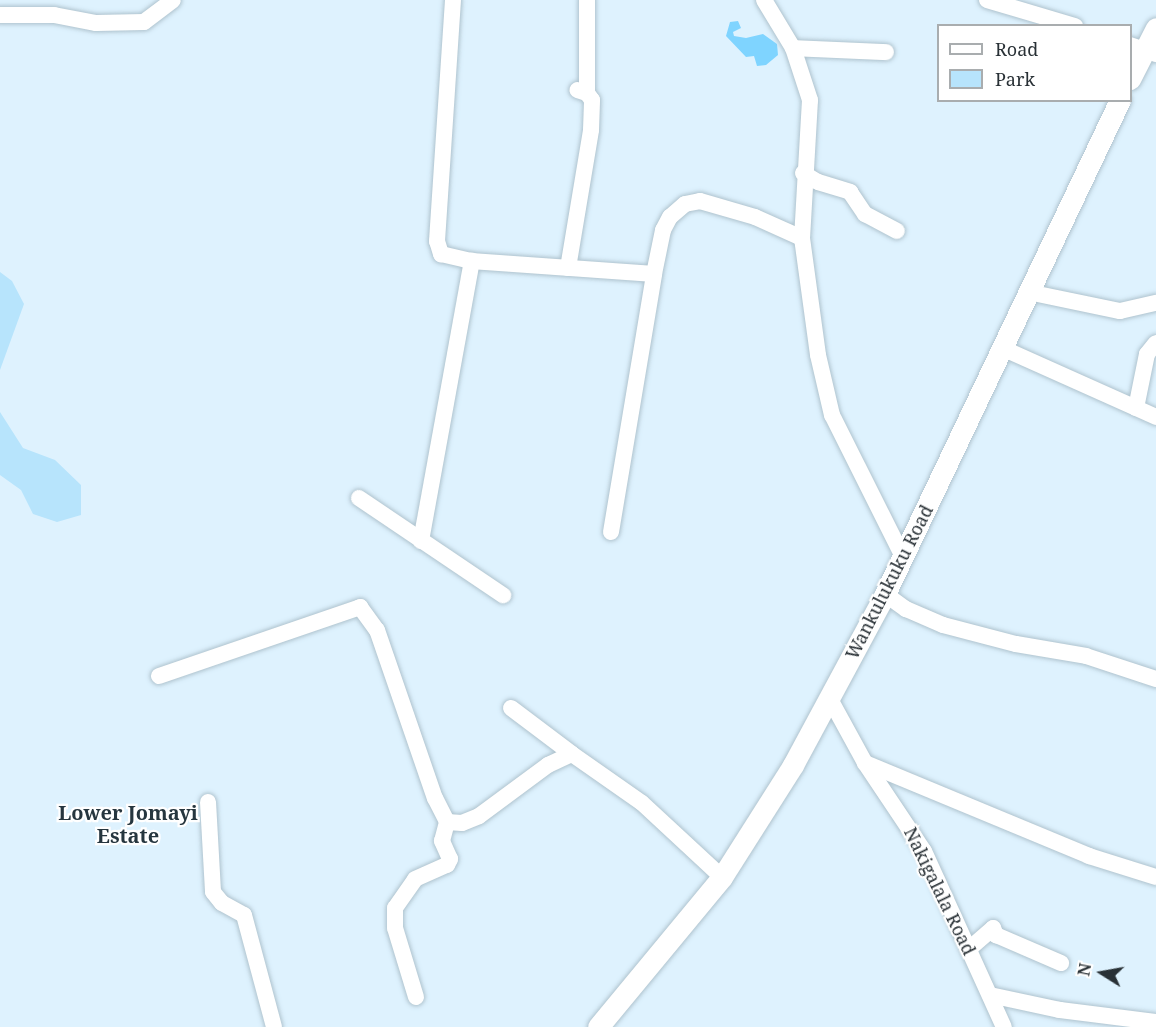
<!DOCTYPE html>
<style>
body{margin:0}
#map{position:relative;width:1156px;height:1027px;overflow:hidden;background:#def2fe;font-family:"Noto Serif",serif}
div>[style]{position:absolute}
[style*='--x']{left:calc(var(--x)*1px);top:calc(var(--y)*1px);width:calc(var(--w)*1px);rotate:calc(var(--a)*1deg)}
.green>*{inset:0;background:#b7e4fc}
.water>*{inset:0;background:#7fd4ff}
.roads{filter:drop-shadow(0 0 2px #afc3ce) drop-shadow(0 0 2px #afc3ce)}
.minor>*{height:16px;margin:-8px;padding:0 8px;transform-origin:8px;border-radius:8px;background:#fff}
.major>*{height:21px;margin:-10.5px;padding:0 10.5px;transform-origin:10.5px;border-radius:10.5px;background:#fff}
span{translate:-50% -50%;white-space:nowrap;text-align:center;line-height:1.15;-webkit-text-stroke:4.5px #fff;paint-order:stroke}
.street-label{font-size:18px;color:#293136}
.neighbourhood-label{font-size:20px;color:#26363f;font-weight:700}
.legend{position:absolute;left:937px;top:24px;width:195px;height:78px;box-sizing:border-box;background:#fff;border:2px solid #a9adaf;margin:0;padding:8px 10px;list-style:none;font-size:18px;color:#293136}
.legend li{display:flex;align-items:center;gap:12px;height:30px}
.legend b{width:30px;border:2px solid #a9adaf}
.north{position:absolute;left:1072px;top:943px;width:60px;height:60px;-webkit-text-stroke:4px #fff;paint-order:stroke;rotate:281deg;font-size:16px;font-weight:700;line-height:24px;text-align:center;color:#293136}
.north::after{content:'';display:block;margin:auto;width:21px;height:27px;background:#293136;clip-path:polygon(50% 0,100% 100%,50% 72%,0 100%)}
</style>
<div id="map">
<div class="green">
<div style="clip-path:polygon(0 272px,12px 281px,24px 304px,0 370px)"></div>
<div style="clip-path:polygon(0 412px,23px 448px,55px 460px,81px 485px,81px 515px,57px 522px,33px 514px,21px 490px,0 475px)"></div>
</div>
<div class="water">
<div style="clip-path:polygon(738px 21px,741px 28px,733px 32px,734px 36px,746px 38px,763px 34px,777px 44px,778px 55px,766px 65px,757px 66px,754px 56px,746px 57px,726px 36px,730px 22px)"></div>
</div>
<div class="roads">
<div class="minor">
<div style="--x:453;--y:0;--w:242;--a:93.8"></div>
<div style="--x:437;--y:241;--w:14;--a:73"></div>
<div style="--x:441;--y:254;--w:32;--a:13"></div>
<div style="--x:472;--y:261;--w:182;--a:4.1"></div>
<div style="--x:587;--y:0;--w:93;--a:90"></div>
<div style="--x:764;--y:0;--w:56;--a:58.9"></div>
<div style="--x:793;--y:48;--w:55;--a:71.9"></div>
<div style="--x:810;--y:100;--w:138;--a:93.3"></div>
<div style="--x:802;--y:238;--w:118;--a:82.2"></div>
<div style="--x:818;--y:355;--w:62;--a:76.9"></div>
<div style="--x:832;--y:415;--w:159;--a:63.4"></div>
<div style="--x:987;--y:0;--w:92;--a:16.5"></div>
<div style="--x:0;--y:15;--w:54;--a:0"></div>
<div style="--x:54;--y:15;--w:43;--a:10.8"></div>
<div style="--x:96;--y:23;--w:48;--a:-1.2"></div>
<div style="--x:144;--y:22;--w:36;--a:-37"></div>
<div style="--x:1130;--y:45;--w:28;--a:19"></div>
<div style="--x:793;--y:48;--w:93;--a:2.5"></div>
<div style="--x:803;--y:173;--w:17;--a:31"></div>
<div style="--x:818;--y:182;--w:34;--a:17"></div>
<div style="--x:850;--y:192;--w:27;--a:56"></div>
<div style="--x:865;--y:214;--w:36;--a:28"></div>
<div style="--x:568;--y:268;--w:140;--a:-80.5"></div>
<div style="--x:591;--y:130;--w:30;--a:-88"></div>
<div style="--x:592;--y:100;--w:9;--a:-126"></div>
<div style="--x:587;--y:93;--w:10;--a:-163"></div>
<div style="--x:1028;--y:292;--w:94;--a:11.7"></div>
<div style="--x:1120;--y:311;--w:37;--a:-13"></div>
<div style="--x:1002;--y:348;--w:169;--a:24.1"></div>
<div style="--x:1136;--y:408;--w:55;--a:-78.5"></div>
<div style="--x:1147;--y:354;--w:14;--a:-51"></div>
<div style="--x:359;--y:498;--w:174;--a:34"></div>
<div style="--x:611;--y:532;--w:262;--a:-80.5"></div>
<div style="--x:654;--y:274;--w:45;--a:-78.4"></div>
<div style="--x:663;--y:230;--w:15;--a:-62"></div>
<div style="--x:670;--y:217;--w:20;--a:-41"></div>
<div style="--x:685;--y:204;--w:15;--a:-11"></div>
<div style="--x:700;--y:201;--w:57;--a:16.2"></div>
<div style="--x:755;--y:217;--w:51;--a:24.1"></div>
<div style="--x:421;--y:541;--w:285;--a:-79.7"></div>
<div style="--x:885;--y:594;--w:26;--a:36"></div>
<div style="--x:906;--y:609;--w:40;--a:23.4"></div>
<div style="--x:943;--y:625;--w:75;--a:14.6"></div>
<div style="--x:1016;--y:644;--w:71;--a:9.7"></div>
<div style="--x:1086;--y:656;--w:74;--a:18.2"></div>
<div style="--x:159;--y:676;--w:213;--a:-18.9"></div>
<div style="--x:360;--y:607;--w:29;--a:54"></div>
<div style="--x:377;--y:630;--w:178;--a:71"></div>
<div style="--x:435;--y:798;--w:27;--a:63"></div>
<div style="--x:447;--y:822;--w:15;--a:4"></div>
<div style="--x:462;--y:823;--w:18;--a:-22"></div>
<div style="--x:479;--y:816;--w:86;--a:-36.5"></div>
<div style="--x:548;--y:765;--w:26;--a:-25"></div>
<div style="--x:572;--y:754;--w:85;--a:35"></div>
<div style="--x:642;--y:803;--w:109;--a:42.8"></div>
<div style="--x:830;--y:699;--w:73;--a:61.3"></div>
<div style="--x:865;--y:763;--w:106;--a:56.2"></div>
<div style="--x:924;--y:851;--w:193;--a:65.6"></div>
<div style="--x:511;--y:708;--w:76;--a:37"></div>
<div style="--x:865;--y:763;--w:243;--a:22.5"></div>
<div style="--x:1089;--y:856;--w:70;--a:17.4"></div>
<div style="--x:208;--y:802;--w:90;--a:86.8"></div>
<div style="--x:213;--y:892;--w:14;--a:51"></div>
<div style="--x:222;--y:903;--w:25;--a:29"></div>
<div style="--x:244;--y:915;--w:116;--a:75"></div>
<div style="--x:969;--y:949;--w:32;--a:-41"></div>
<div style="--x:993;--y:928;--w:8;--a:67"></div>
<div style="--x:996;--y:935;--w:71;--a:23.3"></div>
<div style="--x:990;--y:995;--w:72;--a:12.1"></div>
<div style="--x:1060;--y:1010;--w:96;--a:7.2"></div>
<div style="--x:416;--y:997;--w:72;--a:-106.9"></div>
<div style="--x:395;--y:928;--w:20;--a:-90"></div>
<div style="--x:395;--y:908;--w:35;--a:-55"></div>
<div style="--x:415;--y:879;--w:35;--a:-24"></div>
<div style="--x:447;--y:865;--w:7;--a:-63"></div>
<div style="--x:450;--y:859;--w:20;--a:-114"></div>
<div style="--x:442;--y:841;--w:20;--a:-75"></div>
</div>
<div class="major">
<div style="--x:1130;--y:79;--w:57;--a:-63"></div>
<div style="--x:598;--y:1027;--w:195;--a:-50.4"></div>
<div style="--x:722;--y:877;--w:133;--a:-57.6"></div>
<div style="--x:793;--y:765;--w:194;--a:-61.7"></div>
<div style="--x:885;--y:594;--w:547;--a:-64.56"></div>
</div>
</div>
<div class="street-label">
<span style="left:889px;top:582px;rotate:-63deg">Wankulukuku Road</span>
<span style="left:940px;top:891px;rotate:64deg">Nakigalala Road</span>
</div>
<div class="neighbourhood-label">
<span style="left:128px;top:824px">Lower Jomayi<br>Estate</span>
</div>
<ul class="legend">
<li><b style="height:8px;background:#fff"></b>Road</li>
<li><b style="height:16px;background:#b7e4fc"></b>Park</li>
</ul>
<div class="north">N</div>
</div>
